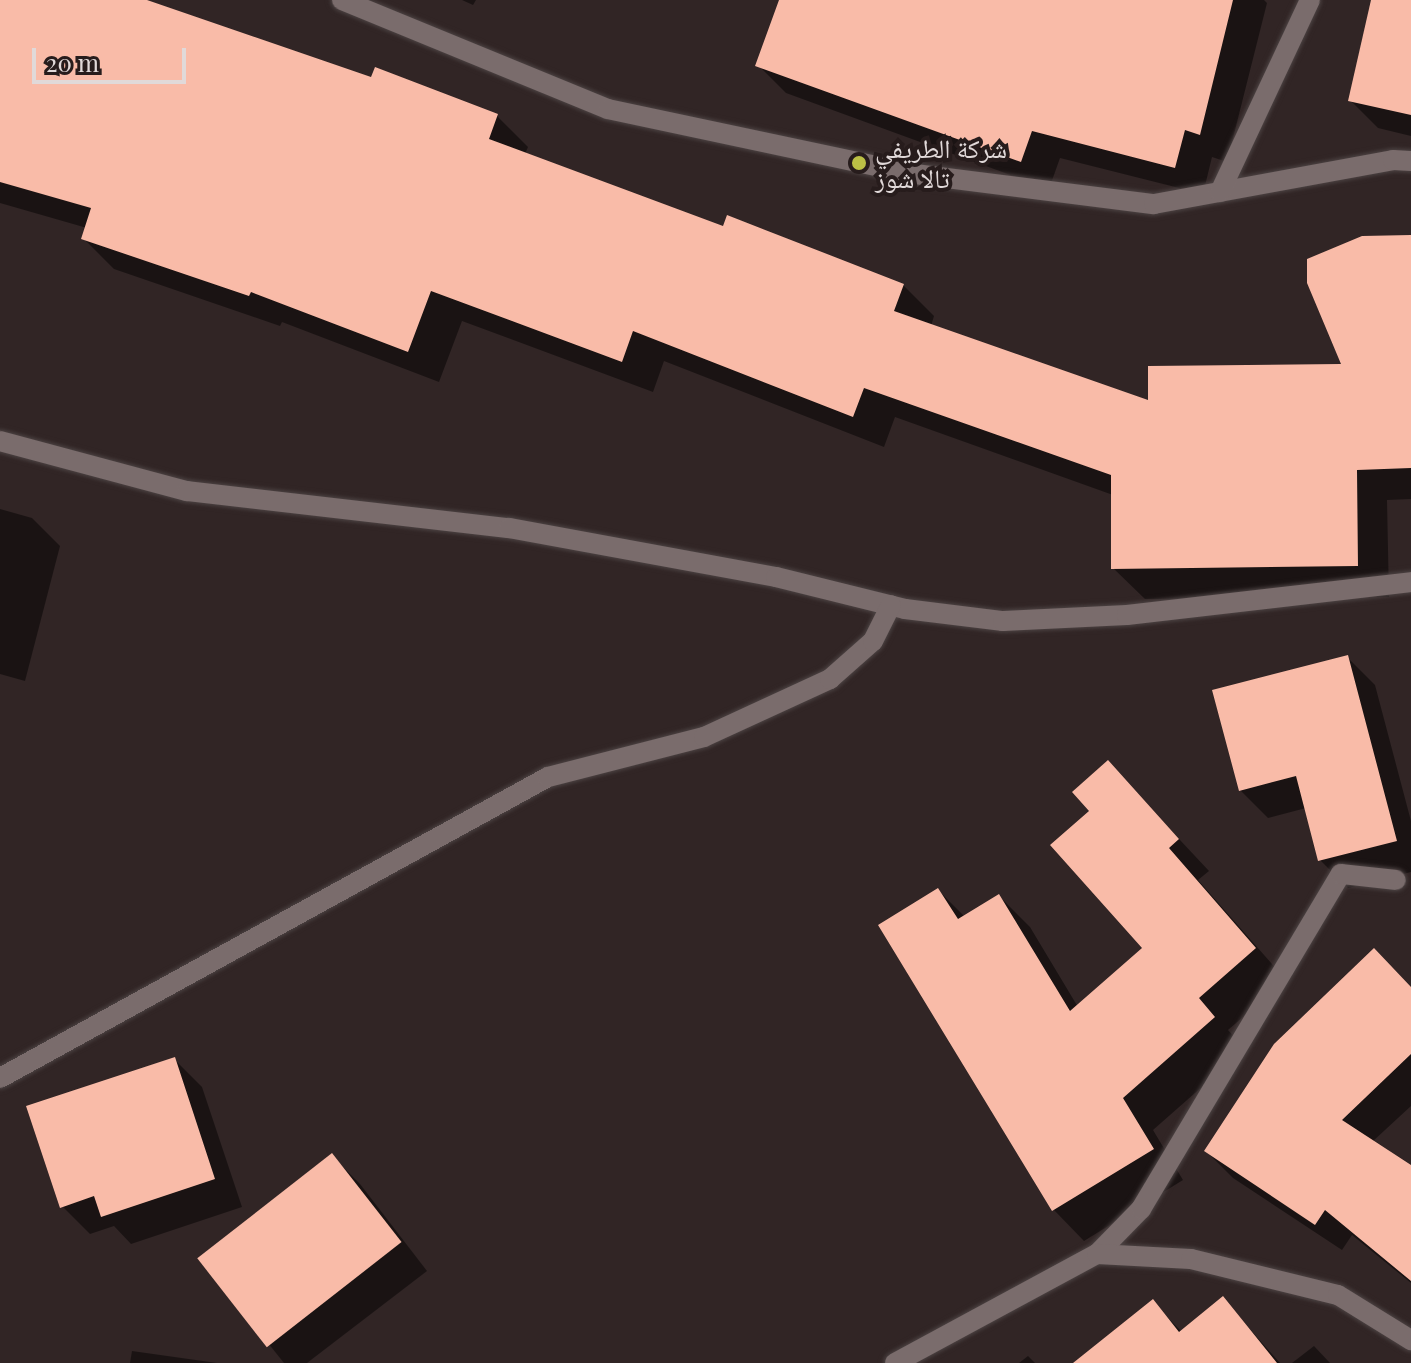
<!DOCTYPE html>
<meta charset="utf-8">
<style>
body{margin:0}
#map{position:relative;width:1411px;height:1363px;overflow:hidden;background:#312525;font-family:"Playfair Display","Noto Naskh Arabic",serif}
div>[style]{position:absolute}
[style*='--x']{left:calc(var(--x)*1px);top:calc(var(--y)*1px);width:calc(var(--w)*1px);rotate:calc(var(--a)*1deg)}
.shadow>*{inset:0;background:#0007}
.building>*{inset:0;background:#f9bba8;transform-origin:0 0}
.roads{filter:drop-shadow(0 0 2px #4c4343) drop-shadow(0 0 2px #4c4343)}
.minor>*{height:20px;margin:-10px;padding:0 10px;transform-origin:10px;border-radius:10px;background:#7a6c6c}
.dots>*{width:22px;height:22px;translate:-50% -50%;box-sizing:border-box;border:4px solid #271c1c;border-radius:50%}
span{translate:-50% -50%;white-space:nowrap;text-align:center;line-height:1.15;-webkit-text-stroke:8px #271c1c;paint-order:stroke}
.poi-label{font-size:26px;color:#e1d9d9}
.left{translate:0 -50%;text-align:left}
.scale{position:absolute;left:32px;top:48px;width:154px;height:36px;box-sizing:border-box;border:4px solid #e1d9d9;border-top:0;padding-left:10px;font-size:24px;line-height:28px;white-space:nowrap;color:#e1d9d9;-webkit-text-stroke:6px #271c1c;paint-order:stroke}
</style>
<div id="map">
<div class="shadow">
<div style="clip-path:polygon(0 0,134px 0,372px 80px,497px 116px,528px 147px,525px 154px,724px 228px,903px 285px,934px 316px,931px 326px,1150px 403px,1344px 366px,1411px 237px,1411px 499px,1387px 500px,1389px 597px,1145px 599px,1113px 568px,1113px 495px,895px 417px,884px 447px,664px 361px,653px 392px,462px 321px,439px 382px,282px 322px,280px 326px,114px 269px,83px 238px,87px 228px,0 203px)"></div>
<div style="clip-path:polygon(462px 0,476px 0,473px 5px)"></div>
<div style="clip-path:polygon(782px 0,1264px 0,1267px 3px,1227px 162px,1212px 157px,1203px 194px,1060px 158px,1049px 189px,786px 93px,758px 65px)"></div>
<div style="clip-path:polygon(1411px 19px,1411px 136px,1378px 128px,1350px 100px)"></div>
<div style="clip-path:polygon(0 509px,32px 518px,60px 546px,25px 681px,0 674px)"></div>
<div style="clip-path:polygon(1347px 657px,1375px 685px,1411px 821px,1411px 872px,1348px 888px,1320px 860px,1306px 808px,1268px 818px,1240px 790px)"></div>
<div style="clip-path:polygon(1108px 763px,1209px 871px,1198px 880px,1286px 980px,1228px 1030px,1245px 1049px,1153px 1130px,1183px 1180px,1084px 1241px,1053px 1209px,938px 890px,965px 917px,999px 896px,1030px 927px,1078px 1007px,1145px 949px,1092px 811px)"></div>
<div style="clip-path:polygon(1411px 989px,1411px 1106px,1372px 1142px,1411px 1168px,1411px 1283px,1352px 1235px,1342px 1250px,1233px 1178px,1206px 1151px)"></div>
<div style="clip-path:polygon(174px 1059px,202px 1087px,242px 1207px,131px 1244px,114px 1226px,90px 1234px,62px 1206px)"></div>
<div style="clip-path:polygon(332px 1156px,360px 1184px,427px 1271px,307px 1363px,284px 1363px,199px 1257px)"></div>
<div style="clip-path:polygon(1223px 1299px,1280px 1363px,1076px 1363px,1152px 1302px,1182px 1332px)"></div>
<div style="clip-path:polygon(1314px 1346px,1330px 1363px,1292px 1363px)"></div>
<div style="clip-path:polygon(132px 1351px,217px 1363px,130px 1363px)"></div>
<div style="clip-path:polygon(1028px 1356px,1035px 1363px,1019px 1363px)"></div>
</div>
<div class="building">
<div style="clip-path:polygon(0 0,147px 0,371px 77px,375px 67px,498px 114px,489px 139px,723px 226px,727px 215px,904px 284px,894px 311px,1148px 400px,1148px 366px,1341px 364px,1307px 283px,1307px 259px,1362px 236px,1411px 235px,1411px 468px,1357px 470px,1358px 566px,1111px 569px,1111px 475px,864px 388px,853px 417px,633px 331px,622px 362px,431px 291px,408px 352px,251px 292px,249px 296px,81px 239px,91px 208px,0 182px)"></div>
<div style="clip-path:polygon(779px 0,1233px 0,1200px 135px,1185px 130px,1175px 168px,1032px 131px,1021px 162px,755px 66px)"></div>
<div style="clip-path:polygon(1371px 0,1411px 0,1411px 115px,1348px 101px)"></div>
<div style="clip-path:polygon(1348px 655px,1397px 841px,1318px 861px,1296px 776px,1239px 791px,1212px 690px)"></div>
<div style="clip-path:polygon(1108px 760px,1179px 839px,1169px 848px,1256px 948px,1199px 998px,1215px 1017px,1123px 1098px,1154px 1149px,1052px 1211px,878px 925px,938px 888px,958px 919px,999px 894px,1070px 1011px,1142px 948px,1050px 845px,1089px 811px,1072px 792px)"></div>
<div style="clip-path:polygon(1374px 948px,1411px 987px,1411px 1054px,1342px 1120px,1411px 1165px,1411px 1281px,1325px 1210px,1315px 1225px,1204px 1151px,1274px 1044px)"></div>
<div style="clip-path:polygon(175px 1057px,215px 1179px,101px 1217px,94px 1196px,60px 1208px,26px 1106px)"></div>
<div style="left:332px;top:1153px;width:113px;height:171px;rotate:52deg"></div>
<div style="clip-path:polygon(1223px 1296px,1277px 1363px,1073px 1363px,1153px 1299px,1179px 1332px)"></div>
</div>
<div class="roads">
<div class="minor">
<div style="--x:342;--y:0;--w:287;--a:22.3"></div>
<div style="--x:608;--y:109;--w:314;--a:12"></div>
<div style="--x:915;--y:174;--w:241;--a:7.2"></div>
<div style="--x:1154;--y:204;--w:243;--a:-10.4"></div>
<div style="--x:1393;--y:160;--w:18;--a:3"></div>
<div style="--x:1220;--y:192;--w:212;--a:-64.9"></div>
<div style="--x:0;--y:441;--w:194;--a:15"></div>
<div style="--x:187;--y:491;--w:324;--a:6.6"></div>
<div style="--x:509;--y:528;--w:271;--a:10.4"></div>
<div style="--x:776;--y:577;--w:133;--a:13.9"></div>
<div style="--x:905;--y:609;--w:99;--a:7"></div>
<div style="--x:1003;--y:621;--w:124;--a:-2.8"></div>
<div style="--x:1127;--y:615;--w:286;--a:-6.6"></div>
<div style="--x:0;--y:1078;--w:625;--a:-28.78"></div>
<div style="--x:548;--y:777;--w:161;--a:-14.4"></div>
<div style="--x:704;--y:737;--w:139;--a:-24.7"></div>
<div style="--x:830;--y:679;--w:57;--a:-41.5"></div>
<div style="--x:873;--y:641;--w:40;--a:-63.4"></div>
<div style="--x:1097;--y:1254;--w:63;--a:-45.6"></div>
<div style="--x:1141;--y:1209;--w:390;--a:-59.2"></div>
<div style="--x:1341;--y:874;--w:55;--a:6.2"></div>
<div style="--x:895;--y:1363;--w:230;--a:-28.4"></div>
<div style="--x:1097;--y:1254;--w:94;--a:3"></div>
<div style="--x:1191;--y:1259;--w:151;--a:13.8"></div>
<div style="--x:1338;--y:1295;--w:86;--a:31.7"></div>
</div>
</div>
<div class="dots">
<div style="left:859px;top:163px;background:#bbc045"></div>
</div>
<div class="poi-label">
<span class="left" style="left:875px;top:163px">شركة الطريفي<br>تالا شوز</span>
</div>
<div class="scale">20 m</div>
</div>
